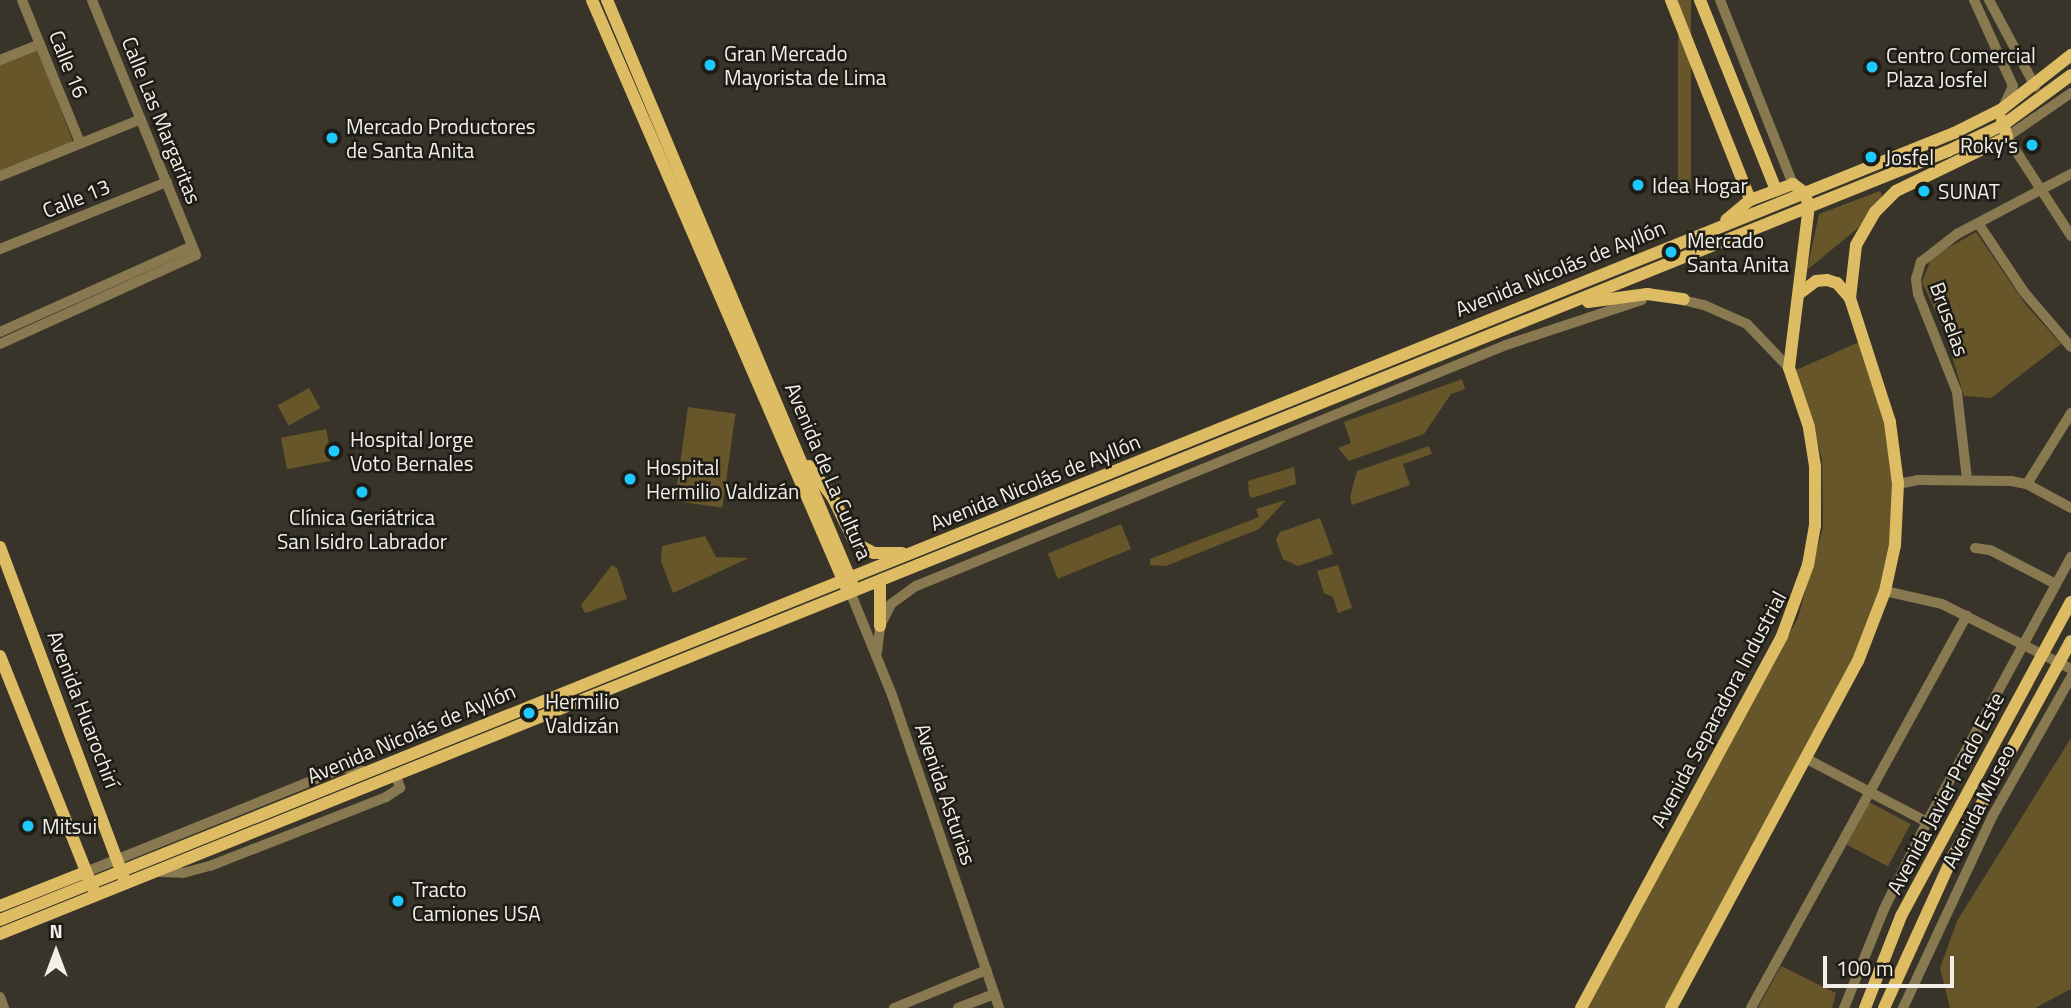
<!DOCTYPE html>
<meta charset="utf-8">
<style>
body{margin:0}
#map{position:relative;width:2071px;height:1008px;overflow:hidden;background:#383429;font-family:"Titillium Web",sans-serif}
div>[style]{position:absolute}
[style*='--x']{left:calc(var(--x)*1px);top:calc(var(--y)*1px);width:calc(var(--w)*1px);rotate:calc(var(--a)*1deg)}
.green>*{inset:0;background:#675629;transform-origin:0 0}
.minor>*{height:10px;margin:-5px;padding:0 5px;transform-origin:5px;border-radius:5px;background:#887950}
.major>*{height:12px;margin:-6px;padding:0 6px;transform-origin:6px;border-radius:6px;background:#ddbc64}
.dots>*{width:19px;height:19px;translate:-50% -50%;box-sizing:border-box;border:4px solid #1e1c17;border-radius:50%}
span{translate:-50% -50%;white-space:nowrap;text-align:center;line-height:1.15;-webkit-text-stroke:5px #1e1c17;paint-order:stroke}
.poi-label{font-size:21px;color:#f2efe8}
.left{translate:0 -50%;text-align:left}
.right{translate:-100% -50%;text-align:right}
.street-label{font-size:21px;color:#f2efe8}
.north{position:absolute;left:21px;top:917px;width:70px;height:70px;-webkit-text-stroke:5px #1e1c17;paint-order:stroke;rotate:0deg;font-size:19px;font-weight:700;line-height:28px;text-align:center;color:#f2efe8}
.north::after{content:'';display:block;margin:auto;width:24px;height:32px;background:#f2efe8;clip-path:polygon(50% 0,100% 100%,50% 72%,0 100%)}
.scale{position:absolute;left:1823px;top:956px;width:131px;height:32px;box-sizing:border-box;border:4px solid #f2efe8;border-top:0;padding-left:9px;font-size:21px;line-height:24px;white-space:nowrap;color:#f2efe8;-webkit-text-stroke:5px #1e1c17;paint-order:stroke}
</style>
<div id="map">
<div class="green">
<div style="left:1678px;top:0;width:13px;height:193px"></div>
<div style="clip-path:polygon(38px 49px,73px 142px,0 171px,0 63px)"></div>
<div style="clip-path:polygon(1880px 191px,1882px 196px,1858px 228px,1807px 270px,1819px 214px)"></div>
<div style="clip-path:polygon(1976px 232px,2026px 305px,2061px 344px,1991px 398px,1964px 396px,1944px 330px,1922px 282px,1932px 257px)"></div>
<div style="clip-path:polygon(1859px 342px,1886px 427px,1895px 486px,1889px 548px,1873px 622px,1666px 1008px,1581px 1008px,1798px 618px,1823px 527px,1822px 459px,1796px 370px)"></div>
<div style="clip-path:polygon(1462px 379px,1465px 389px,1451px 394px,1424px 434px,1349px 461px,1338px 448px,1351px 443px,1344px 422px)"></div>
<div style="left:309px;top:388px;width:23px;height:36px;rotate:61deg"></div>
<div style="left:688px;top:407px;width:48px;height:95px;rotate:8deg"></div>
<div style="left:326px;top:429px;width:32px;height:46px;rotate:79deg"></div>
<div style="clip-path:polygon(1429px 446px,1432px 454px,1403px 464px,1410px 485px,1352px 505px,1350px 497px,1357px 471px)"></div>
<div style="clip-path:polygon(1294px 467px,1296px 484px,1252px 498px,1249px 495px,1248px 481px)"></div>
<div style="clip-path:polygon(1286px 500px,1259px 529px,1166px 566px,1150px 565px,1150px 559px,1259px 517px,1256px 509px)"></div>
<div style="clip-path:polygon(1320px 518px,1333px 554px,1298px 566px,1283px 559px,1276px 540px,1280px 532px)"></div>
<div style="left:1121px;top:524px;width:27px;height:79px;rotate:68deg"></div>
<div style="clip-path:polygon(705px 536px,716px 557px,749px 558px,673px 593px,661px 561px,662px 546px)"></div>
<div style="clip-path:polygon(612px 565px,617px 568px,627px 599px,585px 613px,581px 605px)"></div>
<div style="clip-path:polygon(1338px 565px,1352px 608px,1338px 613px,1333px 597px,1324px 593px,1317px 571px)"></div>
<div style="clip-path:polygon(2071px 738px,2071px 989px,2035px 1008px,1950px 1008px,1940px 968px,1957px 921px)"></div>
<div style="left:1869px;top:802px;width:47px;height:48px;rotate:28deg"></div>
<div style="clip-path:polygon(1781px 966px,1836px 993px,1832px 1008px,1758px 1008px)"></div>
</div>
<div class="minor">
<div style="--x:22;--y:0;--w:154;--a:67.9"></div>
<div style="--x:1720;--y:0;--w:198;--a:68.4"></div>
<div style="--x:1974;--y:0;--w:94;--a:65.6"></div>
<div style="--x:2013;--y:86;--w:23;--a:115"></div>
<div style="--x:1989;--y:0;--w:98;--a:61.9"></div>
<div style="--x:0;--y:60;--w:43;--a:-21.8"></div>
<div style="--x:2071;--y:93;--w:78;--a:145.5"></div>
<div style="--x:2007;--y:137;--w:118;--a:57.1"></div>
<div style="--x:0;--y:176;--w:152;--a:-22"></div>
<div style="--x:1980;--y:226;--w:79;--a:56.3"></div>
<div style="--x:2024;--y:292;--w:72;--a:49.5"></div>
<div style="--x:0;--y:249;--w:180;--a:-21.9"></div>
<div style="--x:1678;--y:299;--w:27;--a:13"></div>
<div style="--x:1704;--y:305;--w:47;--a:23.8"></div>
<div style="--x:1747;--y:324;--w:61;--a:46.3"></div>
<div style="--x:0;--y:332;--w:210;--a:-24.1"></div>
<div style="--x:0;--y:344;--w:215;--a:-24.4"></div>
<div style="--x:196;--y:255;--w:275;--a:-112.2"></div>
<div style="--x:1967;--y:479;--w:88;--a:-96.6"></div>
<div style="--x:1957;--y:392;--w:105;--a:-111.7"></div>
<div style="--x:1918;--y:294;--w:15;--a:-98"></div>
<div style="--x:1916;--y:279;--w:18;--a:-74"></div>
<div style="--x:1921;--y:262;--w:46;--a:-37.9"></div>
<div style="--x:1957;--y:234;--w:129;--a:-27.8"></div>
<div style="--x:1898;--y:484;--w:20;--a:-11"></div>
<div style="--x:1918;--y:480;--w:93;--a:0.6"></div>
<div style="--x:2011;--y:481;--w:16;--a:11"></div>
<div style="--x:2027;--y:484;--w:50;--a:28.6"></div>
<div style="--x:2027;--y:484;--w:84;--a:-58.2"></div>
<div style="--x:1975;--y:548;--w:15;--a:8"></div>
<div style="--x:1990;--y:550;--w:74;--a:27.3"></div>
<div style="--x:1885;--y:591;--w:58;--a:12.8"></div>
<div style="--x:1942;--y:604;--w:144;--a:26.7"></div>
<div style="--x:851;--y:594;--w:109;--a:67.9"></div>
<div style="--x:892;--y:695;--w:331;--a:71.1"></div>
<div style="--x:877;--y:652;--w:26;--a:-83"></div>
<div style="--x:880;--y:626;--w:25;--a:-63"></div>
<div style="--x:891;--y:604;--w:31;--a:-36"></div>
<div style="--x:916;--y:586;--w:637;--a:-22.22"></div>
<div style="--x:1506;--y:345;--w:143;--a:-18.3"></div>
<div style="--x:1807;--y:759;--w:136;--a:27.7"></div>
<div style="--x:86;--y:872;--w:277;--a:-22"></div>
<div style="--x:343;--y:768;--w:21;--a:8"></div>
<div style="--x:160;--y:872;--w:23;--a:2"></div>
<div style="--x:183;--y:873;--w:28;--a:-15"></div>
<div style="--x:210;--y:866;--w:189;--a:-21.4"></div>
<div style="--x:386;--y:797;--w:17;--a:-33"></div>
<div style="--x:400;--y:788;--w:13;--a:-108"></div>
<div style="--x:0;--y:997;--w:12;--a:70"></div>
<div style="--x:894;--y:1008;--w:100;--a:-22.4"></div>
<div style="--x:958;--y:1008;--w:39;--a:-21"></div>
<div style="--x:1751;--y:1008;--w:448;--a:-61.2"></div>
<div style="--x:1844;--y:1008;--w:107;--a:-68"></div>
<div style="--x:1884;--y:909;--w:97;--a:-63.7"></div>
<div style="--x:1927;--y:822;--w:302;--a:-61.5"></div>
<div style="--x:1903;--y:1008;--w:213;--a:-65"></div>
<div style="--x:1993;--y:815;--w:159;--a:-60.5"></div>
</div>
<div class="major">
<div style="--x:592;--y:0;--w:640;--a:66.6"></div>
<div style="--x:607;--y:0;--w:632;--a:67.21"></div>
<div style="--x:1671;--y:0;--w:215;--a:68.4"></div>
<div style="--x:1700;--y:0;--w:205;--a:68.2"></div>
<div style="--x:1800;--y:293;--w:20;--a:-37"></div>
<div style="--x:1816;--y:281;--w:11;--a:-5"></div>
<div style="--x:1827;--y:280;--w:10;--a:17"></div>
<div style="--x:1837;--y:283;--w:20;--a:49"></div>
<div style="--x:1588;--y:302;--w:60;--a:-7.7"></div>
<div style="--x:1647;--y:294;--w:37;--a:8"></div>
<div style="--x:809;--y:466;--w:38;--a:53"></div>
<div style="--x:832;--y:496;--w:52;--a:63.9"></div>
<div style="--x:855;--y:543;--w:21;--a:28"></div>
<div style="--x:874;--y:553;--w:28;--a:0"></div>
<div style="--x:0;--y:547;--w:353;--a:69.5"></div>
<div style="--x:880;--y:582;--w:44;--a:90"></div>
<div style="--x:0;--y:656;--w:251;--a:68.2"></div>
<div style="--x:0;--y:906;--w:92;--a:-21.6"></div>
<div style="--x:0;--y:920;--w:2107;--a:-21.94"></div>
<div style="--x:1954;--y:133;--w:54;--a:-26.6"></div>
<div style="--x:2002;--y:109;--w:88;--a:-38"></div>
<div style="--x:0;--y:934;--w:2099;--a:-21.9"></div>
<div style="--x:1948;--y:151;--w:61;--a:-25.3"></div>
<div style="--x:2003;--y:125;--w:84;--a:-36.3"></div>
<div style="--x:1581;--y:1008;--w:423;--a:-61.6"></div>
<div style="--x:1782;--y:636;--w:76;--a:-69.9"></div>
<div style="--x:1808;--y:565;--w:40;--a:-80"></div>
<div style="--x:1815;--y:526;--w:60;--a:-90"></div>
<div style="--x:1815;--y:466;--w:39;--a:-99"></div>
<div style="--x:1809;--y:427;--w:62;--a:-108.7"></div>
<div style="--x:1789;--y:368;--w:163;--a:-83"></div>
<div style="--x:1809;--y:206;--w:15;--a:-110"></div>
<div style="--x:1804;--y:192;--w:14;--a:-144"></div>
<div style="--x:1793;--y:184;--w:46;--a:159.6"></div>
<div style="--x:1750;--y:200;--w:31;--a:140"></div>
<div style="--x:1671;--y:1008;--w:394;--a:-61.7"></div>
<div style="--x:1858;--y:661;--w:75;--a:-68.9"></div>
<div style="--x:1885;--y:591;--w:47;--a:-77.7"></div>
<div style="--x:1895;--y:545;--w:61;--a:-87.2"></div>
<div style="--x:1898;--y:484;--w:63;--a:-97.4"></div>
<div style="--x:1890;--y:422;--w:130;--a:-107.9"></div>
<div style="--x:1850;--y:298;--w:53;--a:-83.5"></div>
<div style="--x:1856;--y:245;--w:38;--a:-60"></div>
<div style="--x:1875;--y:212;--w:30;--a:-45"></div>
<div style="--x:1896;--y:191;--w:123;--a:-25.9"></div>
<div style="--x:2007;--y:137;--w:18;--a:-106"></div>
<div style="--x:1865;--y:1008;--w:99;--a:-68.6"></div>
<div style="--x:1901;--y:916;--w:357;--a:-61.6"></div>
<div style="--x:1884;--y:1008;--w:165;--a:-65.6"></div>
<div style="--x:1952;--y:858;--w:247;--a:-61.3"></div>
</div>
<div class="dots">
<div style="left:710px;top:65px;background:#1ec9fd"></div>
<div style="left:1872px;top:67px;background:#1ec9fd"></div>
<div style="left:332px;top:138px;background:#1ec9fd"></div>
<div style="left:2032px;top:145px;background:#1ec9fd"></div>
<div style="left:1871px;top:157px;background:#1ec9fd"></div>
<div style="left:1638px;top:185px;background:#1ec9fd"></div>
<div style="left:1924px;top:191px;background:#1ec9fd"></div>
<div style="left:1671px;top:252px;background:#1ec9fd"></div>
<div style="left:334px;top:451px;background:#1ec9fd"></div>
<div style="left:630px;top:479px;background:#1ec9fd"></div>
<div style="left:362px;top:492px;background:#1ec9fd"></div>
<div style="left:529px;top:713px;background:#1ec9fd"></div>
<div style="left:28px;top:826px;background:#1ec9fd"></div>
<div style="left:398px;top:901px;background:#1ec9fd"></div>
</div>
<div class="poi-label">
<span class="left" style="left:724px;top:65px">Gran Mercado<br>Mayorista de Lima</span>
<span class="left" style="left:1886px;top:67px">Centro Comercial<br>Plaza Josfel</span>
<span class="left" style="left:346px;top:138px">Mercado Productores<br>de Santa Anita</span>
<span class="right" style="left:2018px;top:145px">Roky's</span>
<span class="left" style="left:1885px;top:157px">Josfel</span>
<span class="left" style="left:1652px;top:185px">Idea Hogar</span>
<span class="left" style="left:1938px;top:191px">SUNAT</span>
<span class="left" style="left:1687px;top:252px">Mercado<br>Santa Anita</span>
<span class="left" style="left:350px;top:451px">Hospital Jorge<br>Voto Bernales</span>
<span class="left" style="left:646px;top:479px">Hospital<br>Hermilio Valdizán</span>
<span style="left:362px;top:529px">Clínica Geriátrica<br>San Isidro Labrador</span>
<span class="left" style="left:545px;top:713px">Hermilio<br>Valdizán</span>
<span class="left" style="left:42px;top:826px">Mitsui</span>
<span class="left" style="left:412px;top:901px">Tracto<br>Camiones USA</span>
</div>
<div class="street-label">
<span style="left:69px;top:64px;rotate:68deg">Calle 16</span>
<span style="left:162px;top:120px;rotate:68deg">Calle Las Margaritas</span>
<span style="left:76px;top:198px;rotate:-22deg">Calle 13</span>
<span style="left:1560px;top:268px;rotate:-22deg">Avenida Nicolás de Ayllón</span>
<span style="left:1950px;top:319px;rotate:70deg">Bruselas</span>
<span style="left:829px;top:471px;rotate:67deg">Avenida de La Cultura</span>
<span style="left:1035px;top:482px;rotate:-22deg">Avenida Nicolás de Ayllón</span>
<span style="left:84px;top:709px;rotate:69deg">Avenida Huarochirí</span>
<span style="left:1718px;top:709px;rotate:-62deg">Avenida Separadora Industrial</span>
<span style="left:411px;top:733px;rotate:-23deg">Avenida Nicolás de Ayllón</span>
<span style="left:1945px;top:793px;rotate:-62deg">Avenida Javier Prado Este</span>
<span style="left:946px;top:794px;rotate:71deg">Avenida Asturias</span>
<span style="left:1978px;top:806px;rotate:-63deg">Avenida Museo</span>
</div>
<div class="north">N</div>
<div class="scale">100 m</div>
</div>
